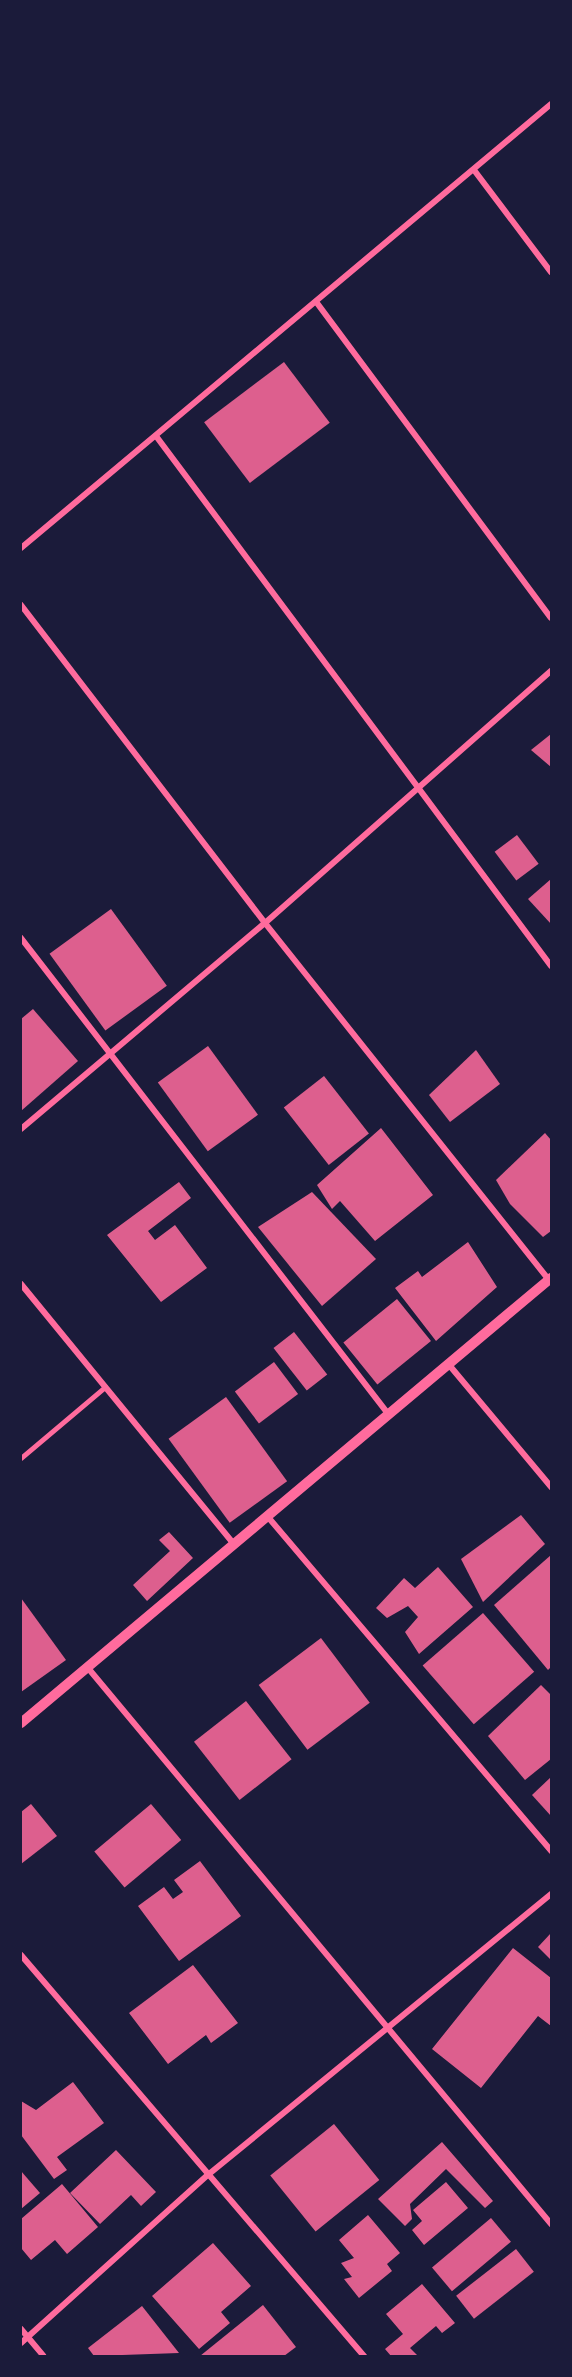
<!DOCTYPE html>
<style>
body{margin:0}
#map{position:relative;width:572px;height:2377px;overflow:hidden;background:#1b1b3a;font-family:"Crimson Pro",serif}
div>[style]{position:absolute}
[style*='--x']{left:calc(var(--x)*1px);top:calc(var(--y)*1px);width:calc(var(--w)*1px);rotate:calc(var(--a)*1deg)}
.building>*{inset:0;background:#dd5f8e;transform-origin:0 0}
.service>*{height:4.5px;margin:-2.25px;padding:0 2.25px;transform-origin:2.25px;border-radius:2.25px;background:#ff6b9d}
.minor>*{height:6px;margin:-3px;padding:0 3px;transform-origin:3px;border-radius:3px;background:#ff6b9d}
.tertiary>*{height:10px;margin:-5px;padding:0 5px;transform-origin:5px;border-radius:5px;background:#ff6b9d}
span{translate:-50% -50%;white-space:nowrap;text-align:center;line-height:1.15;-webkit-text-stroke:6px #1b1b3a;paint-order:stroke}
.frame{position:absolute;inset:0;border:22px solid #1b1b3a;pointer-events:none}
</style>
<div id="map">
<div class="building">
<div style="left:284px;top:362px;width:76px;height:100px;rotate:53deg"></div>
<div style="clip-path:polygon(551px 734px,551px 767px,531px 750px)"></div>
<div style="left:517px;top:835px;width:36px;height:28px;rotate:53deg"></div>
<div style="clip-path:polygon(551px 879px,551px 924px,528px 899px)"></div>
<div style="left:111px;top:909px;width:95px;height:76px;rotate:54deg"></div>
<div style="clip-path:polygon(33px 1009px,78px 1061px,21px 1111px,21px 1019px)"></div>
<div style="left:208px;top:1046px;width:85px;height:62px;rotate:54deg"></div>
<div style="clip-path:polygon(476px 1050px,500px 1084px,450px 1122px,429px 1095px)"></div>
<div style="left:324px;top:1076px;width:73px;height:51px;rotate:52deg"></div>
<div style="clip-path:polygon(381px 1128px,433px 1195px,375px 1241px,340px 1201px,332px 1209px,317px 1185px)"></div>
<div style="clip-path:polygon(545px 1133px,551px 1140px,551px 1231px,543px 1237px,510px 1204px,496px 1180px)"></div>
<div style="clip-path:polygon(179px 1182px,191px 1198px,148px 1231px,155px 1240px,175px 1225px,207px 1268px,161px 1302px,107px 1235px)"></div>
<div style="clip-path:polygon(312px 1192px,376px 1259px,322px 1306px,258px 1227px)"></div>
<div style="clip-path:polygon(468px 1242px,497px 1287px,436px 1341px,395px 1288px,418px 1271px,422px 1277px)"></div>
<div style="left:397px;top:1299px;width:54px;height:69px;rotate:51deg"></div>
<div style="left:294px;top:1332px;width:54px;height:26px;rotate:52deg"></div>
<div style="left:274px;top:1362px;width:40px;height:49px;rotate:53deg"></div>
<div style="left:226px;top:1397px;width:104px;height:71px;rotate:54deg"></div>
<div style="clip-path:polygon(521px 1515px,545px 1544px,483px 1602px,461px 1559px)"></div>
<div style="clip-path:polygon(169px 1532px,193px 1558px,147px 1601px,133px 1585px,170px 1551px,159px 1540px)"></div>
<div style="clip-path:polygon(551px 1555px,551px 1667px,548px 1670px,494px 1605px)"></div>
<div style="clip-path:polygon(438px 1567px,473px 1607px,419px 1654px,405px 1632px,418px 1617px,408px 1606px,387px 1618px,376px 1608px,404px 1578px,415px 1588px)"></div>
<div style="clip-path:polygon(21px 1598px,66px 1660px,21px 1692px)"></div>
<div style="left:483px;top:1613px;width:78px;height:80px;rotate:49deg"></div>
<div style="left:321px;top:1638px;width:81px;height:78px;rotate:53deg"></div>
<div style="clip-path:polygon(541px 1685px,551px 1695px,551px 1759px,525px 1780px,488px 1736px)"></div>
<div style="left:246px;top:1701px;width:74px;height:66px;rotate:52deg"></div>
<div style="clip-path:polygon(551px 1777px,551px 1816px,532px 1795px)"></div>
<div style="clip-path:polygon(31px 1804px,57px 1836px,21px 1864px,21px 1812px)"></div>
<div style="left:151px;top:1804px;width:47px;height:74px;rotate:50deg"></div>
<div style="clip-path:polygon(200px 1861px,241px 1916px,179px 1961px,138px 1906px,164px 1887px,173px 1899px,183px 1892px,174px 1880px)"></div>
<div style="clip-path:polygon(551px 1933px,551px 1960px,538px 1947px)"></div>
<div style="clip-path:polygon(513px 1948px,551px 1978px,551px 2026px,538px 2016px,481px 2088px,432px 2049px)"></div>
<div style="clip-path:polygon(193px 1965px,238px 2023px,211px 2043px,206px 2035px,168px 2064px,129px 2013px)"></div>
<div style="clip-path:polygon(73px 2082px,104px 2123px,57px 2157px,67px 2170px,54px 2179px,21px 2135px,21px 2101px,36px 2110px)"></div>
<div style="left:334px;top:2124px;width:72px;height:82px;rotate:51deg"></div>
<div style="clip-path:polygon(442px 2142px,493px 2201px,485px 2208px,446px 2169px,410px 2204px,412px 2219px,405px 2226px,378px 2199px)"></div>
<div style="clip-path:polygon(116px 2150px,156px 2192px,141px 2206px,131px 2195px,100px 2224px,70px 2193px)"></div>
<div style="clip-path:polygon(21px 2171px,40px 2193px,21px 2209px)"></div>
<div style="clip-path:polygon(446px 2182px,468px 2208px,424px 2245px,412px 2230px,422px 2221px,413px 2210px)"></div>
<div style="clip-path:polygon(62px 2184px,98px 2227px,67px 2254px,55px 2240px,31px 2260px,21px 2248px,21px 2219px)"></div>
<div style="clip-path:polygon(368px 2215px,400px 2253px,387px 2264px,392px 2271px,359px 2298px,344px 2279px,352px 2277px,341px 2263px,354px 2258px,339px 2240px)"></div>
<div style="left:491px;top:2218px;width:31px;height:77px;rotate:50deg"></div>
<div style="clip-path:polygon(213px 2243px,251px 2286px,221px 2312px,230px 2323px,199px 2349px,152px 2296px)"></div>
<div style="left:516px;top:2249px;width:29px;height:76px;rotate:52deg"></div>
<div style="clip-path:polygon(422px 2284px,455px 2323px,442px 2333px,436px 2326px,410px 2348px,418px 2356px,391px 2356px,385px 2349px,403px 2334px,386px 2314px)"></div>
<div style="clip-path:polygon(263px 2305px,296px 2347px,284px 2356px,200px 2356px)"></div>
<div style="clip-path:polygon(142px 2306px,179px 2353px,94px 2356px,88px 2348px)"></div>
</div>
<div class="service">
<div style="--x:21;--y:1458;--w:110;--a:-40.2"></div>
</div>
<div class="minor">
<div style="--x:474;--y:170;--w:128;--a:53"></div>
<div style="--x:317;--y:303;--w:392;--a:53.4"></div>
<div style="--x:156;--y:436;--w:661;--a:53.3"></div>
<div style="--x:21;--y:548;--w:691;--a:-39.95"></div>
<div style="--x:21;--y:605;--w:401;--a:52.5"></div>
<div style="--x:265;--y:923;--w:456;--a:51.5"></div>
<div style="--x:21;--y:938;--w:602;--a:52.35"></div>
<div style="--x:21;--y:1129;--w:319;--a:-40.2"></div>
<div style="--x:265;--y:923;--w:381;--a:-41.4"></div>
<div style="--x:21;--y:1284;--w:335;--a:50.7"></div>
<div style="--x:450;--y:1366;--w:158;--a:50.1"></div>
<div style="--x:268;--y:1517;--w:438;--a:49.7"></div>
<div style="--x:88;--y:1668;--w:724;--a:50.21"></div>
<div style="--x:21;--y:1955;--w:528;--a:49.46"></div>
<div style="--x:21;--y:2329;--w:35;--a:50"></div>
<div style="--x:21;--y:2343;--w:253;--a:-42"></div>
<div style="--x:209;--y:2174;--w:442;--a:-39.3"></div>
</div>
<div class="tertiary">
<div style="--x:21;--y:1723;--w:692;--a:-40.02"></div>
</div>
<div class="frame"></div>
</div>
